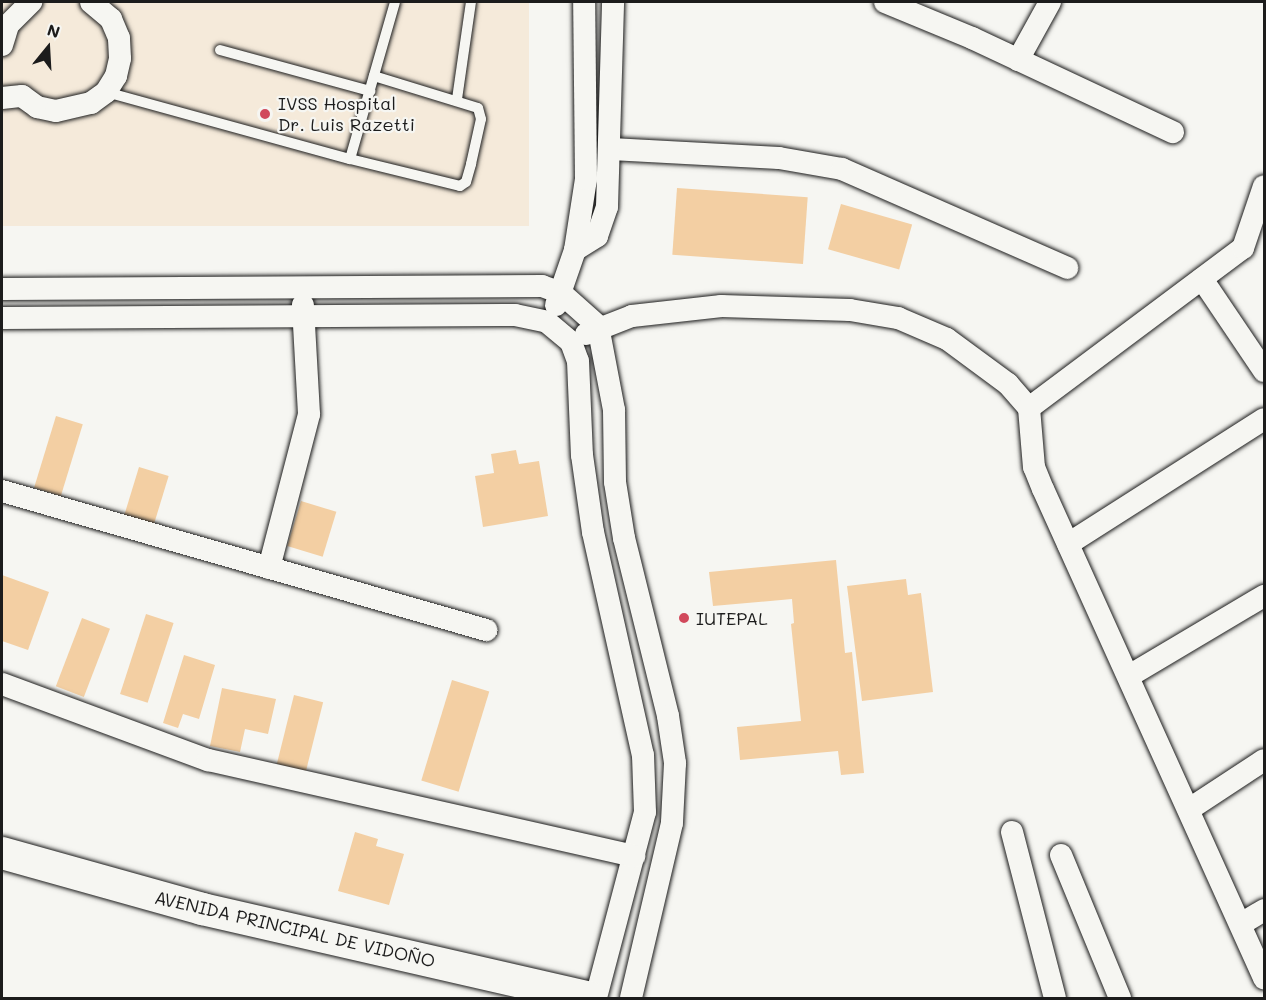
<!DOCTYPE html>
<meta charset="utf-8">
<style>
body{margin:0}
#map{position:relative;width:1266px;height:1000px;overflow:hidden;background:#f6f6f2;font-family:Mali,sans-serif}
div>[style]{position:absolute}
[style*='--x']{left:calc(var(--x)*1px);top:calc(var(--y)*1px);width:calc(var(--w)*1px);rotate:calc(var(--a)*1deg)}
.built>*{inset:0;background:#f5eada;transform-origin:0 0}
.building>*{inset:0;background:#f3cfa3;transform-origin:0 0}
.roads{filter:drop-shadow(0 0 2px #1c1c1c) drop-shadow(0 0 2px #1c1c1c)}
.service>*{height:10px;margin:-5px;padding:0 5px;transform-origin:5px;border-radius:5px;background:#f6f6f2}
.minor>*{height:22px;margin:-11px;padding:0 11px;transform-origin:11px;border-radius:11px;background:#f6f6f2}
.secondary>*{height:32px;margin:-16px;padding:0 16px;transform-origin:16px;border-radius:16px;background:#f6f6f2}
.dots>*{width:16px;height:16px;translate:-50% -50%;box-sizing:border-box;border:3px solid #f6f6f2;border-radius:50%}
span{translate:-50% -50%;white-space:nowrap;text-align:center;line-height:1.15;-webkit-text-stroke:4.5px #f6f6f2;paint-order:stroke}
.poi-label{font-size:18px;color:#1c1c1c}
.left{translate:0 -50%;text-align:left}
.street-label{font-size:18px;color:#1c1c1c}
.frame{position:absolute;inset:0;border:3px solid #1c1c1c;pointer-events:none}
.north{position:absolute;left:18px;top:18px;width:60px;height:60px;-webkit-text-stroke:4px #f6f6f2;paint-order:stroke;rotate:18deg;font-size:16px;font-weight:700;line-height:24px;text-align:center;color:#1c1c1c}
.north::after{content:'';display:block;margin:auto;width:21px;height:27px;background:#1c1c1c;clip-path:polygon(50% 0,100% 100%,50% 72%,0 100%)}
</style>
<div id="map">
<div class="built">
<div style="left:2px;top:2px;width:527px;height:224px"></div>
</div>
<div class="building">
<div style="left:677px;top:188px;width:131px;height:67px;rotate:4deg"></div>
<div style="left:841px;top:204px;width:74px;height:47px;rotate:16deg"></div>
<div style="left:56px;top:416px;width:28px;height:75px;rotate:17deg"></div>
<div style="clip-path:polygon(516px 450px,519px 464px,539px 461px,548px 516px,483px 527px,475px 476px,494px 473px,491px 454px)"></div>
<div style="left:139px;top:467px;width:31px;height:58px;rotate:17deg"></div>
<div style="left:301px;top:501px;width:37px;height:47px;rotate:17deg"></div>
<div style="clip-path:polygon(836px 560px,845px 653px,852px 652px,864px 773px,841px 775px,838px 751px,740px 760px,737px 727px,801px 721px,791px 624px,794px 623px,792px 599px,713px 606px,709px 572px)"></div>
<div style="clip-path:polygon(2px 575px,49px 592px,28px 650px,2px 641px)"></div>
<div style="clip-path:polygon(906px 579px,908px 595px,921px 593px,933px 692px,862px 701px,847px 586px)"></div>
<div style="left:146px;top:614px;width:29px;height:84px;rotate:18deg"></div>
<div style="left:82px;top:618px;width:30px;height:73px;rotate:21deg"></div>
<div style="clip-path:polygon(184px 655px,215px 665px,199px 719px,183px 714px,178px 728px,163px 723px)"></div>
<div style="left:452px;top:680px;width:39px;height:105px;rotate:17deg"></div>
<div style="clip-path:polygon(222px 688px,276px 699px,268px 734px,245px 729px,240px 752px,210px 746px)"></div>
<div style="left:294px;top:695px;width:30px;height:71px;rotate:14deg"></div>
<div style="clip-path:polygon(355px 832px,378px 839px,376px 846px,404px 854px,389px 905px,338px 891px)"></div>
</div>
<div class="roads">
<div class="service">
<div style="--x:220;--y:50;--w:156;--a:15.3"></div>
<div style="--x:106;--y:92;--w:253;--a:15.4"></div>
<div style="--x:350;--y:159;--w:163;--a:-74"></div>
<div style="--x:457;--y:99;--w:98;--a:-81.8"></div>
<div style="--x:350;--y:159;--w:113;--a:13.8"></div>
<div style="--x:460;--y:186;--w:7;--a:-34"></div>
<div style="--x:466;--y:182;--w:19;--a:-74"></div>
<div style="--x:471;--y:164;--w:46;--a:-77.5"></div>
<div style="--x:481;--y:119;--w:11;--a:-105"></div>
<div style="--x:478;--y:108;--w:109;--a:-162.9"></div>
</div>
<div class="minor">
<div style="--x:885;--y:2;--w:94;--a:22.5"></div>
<div style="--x:972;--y:38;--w:222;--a:25.1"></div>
<div style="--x:2;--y:45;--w:21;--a:-73"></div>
<div style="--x:8;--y:25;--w:33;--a:-45"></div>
<div style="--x:1018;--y:60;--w:66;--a:-61.1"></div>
<div style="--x:2;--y:98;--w:20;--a:-6"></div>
<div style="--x:22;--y:96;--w:19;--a:36"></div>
<div style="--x:37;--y:107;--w:19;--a:12"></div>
<div style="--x:56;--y:111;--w:36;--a:-13"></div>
<div style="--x:91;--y:103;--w:19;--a:-36"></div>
<div style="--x:106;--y:92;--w:19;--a:-58"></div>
<div style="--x:116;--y:76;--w:18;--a:-77"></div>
<div style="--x:120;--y:58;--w:20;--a:-93"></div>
<div style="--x:119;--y:38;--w:21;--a:-113"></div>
<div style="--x:111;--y:19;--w:26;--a:-140"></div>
<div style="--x:611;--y:149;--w:168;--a:3.1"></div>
<div style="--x:779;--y:158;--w:64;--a:9.9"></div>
<div style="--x:842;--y:169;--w:246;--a:23.7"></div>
<div style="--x:575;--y:250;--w:26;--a:-32"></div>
<div style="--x:597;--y:236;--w:31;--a:-71"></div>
<div style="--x:607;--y:207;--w:205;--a:-88.3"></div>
<div style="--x:1202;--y:279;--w:111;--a:56"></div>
<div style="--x:2;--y:289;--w:540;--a:-0.32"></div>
<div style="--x:542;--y:286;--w:20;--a:20"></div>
<div style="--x:561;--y:293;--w:50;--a:41.7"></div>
<div style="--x:598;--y:326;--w:86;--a:79.2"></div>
<div style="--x:614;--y:410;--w:72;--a:89.2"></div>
<div style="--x:615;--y:482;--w:57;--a:80.9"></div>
<div style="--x:624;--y:538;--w:183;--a:76.1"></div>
<div style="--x:668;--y:716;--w:48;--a:81.5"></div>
<div style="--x:675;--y:763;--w:60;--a:92.9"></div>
<div style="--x:672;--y:823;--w:180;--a:103.2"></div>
<div style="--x:556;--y:305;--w:58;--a:-70.9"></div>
<div style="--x:575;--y:250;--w:72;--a:-81.2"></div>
<div style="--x:586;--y:179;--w:177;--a:-90.6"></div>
<div style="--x:2;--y:318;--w:513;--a:-0.34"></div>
<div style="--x:515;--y:315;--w:33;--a:12"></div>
<div style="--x:547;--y:322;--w:31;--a:40"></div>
<div style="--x:571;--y:342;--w:20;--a:70"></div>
<div style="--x:578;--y:361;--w:94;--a:87.6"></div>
<div style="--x:582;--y:455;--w:78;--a:81.9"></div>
<div style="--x:593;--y:532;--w:229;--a:77.4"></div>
<div style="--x:643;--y:755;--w:57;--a:88"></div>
<div style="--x:645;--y:812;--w:192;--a:104.8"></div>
<div style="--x:586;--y:334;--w:49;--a:-21.4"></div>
<div style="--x:632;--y:316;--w:90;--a:-6.4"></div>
<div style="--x:721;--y:306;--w:129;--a:1.8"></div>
<div style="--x:850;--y:310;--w:49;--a:9.5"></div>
<div style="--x:898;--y:318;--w:53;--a:23.2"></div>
<div style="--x:947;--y:339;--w:76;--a:36.4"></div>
<div style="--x:1008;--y:384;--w:32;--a:49"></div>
<div style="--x:1029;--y:408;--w:59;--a:85.2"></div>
<div style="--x:1034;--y:467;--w:24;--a:68"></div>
<div style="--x:1043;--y:489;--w:537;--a:65.68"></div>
<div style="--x:1029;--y:408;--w:267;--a:-36.8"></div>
<div style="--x:1243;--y:248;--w:65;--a:-71.3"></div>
<div style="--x:2;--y:491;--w:504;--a:16.02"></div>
<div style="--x:1068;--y:544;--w:232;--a:-32.5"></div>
<div style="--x:269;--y:568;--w:159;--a:-75.4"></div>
<div style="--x:309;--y:414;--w:109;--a:-93.2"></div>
<div style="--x:1129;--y:676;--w:157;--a:-30.7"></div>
<div style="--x:2;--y:684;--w:220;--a:20.3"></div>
<div style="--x:208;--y:760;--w:437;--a:12.7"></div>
<div style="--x:1191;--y:808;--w:87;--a:-33.3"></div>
<div style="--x:1012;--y:832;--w:171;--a:75.5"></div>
<div style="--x:1061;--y:855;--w:155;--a:67.6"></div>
<div style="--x:1241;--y:924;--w:27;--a:-31"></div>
</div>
<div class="secondary">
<div style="--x:2;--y:853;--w:208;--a:15.6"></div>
<div style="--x:202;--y:909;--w:398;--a:12.9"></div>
</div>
</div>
<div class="dots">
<div style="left:265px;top:114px;background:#d1495b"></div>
<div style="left:684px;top:618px;background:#d1495b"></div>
</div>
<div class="poi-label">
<span class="left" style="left:278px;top:114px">IVSS Hospital<br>Dr. Luis Razetti</span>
<span class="left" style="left:696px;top:618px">IUTEPAL</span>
</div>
<div class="street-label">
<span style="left:295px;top:929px;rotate:13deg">AVENIDA PRINCIPAL DE VIDOÑO</span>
</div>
<div class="frame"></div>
<div class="north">N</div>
</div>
